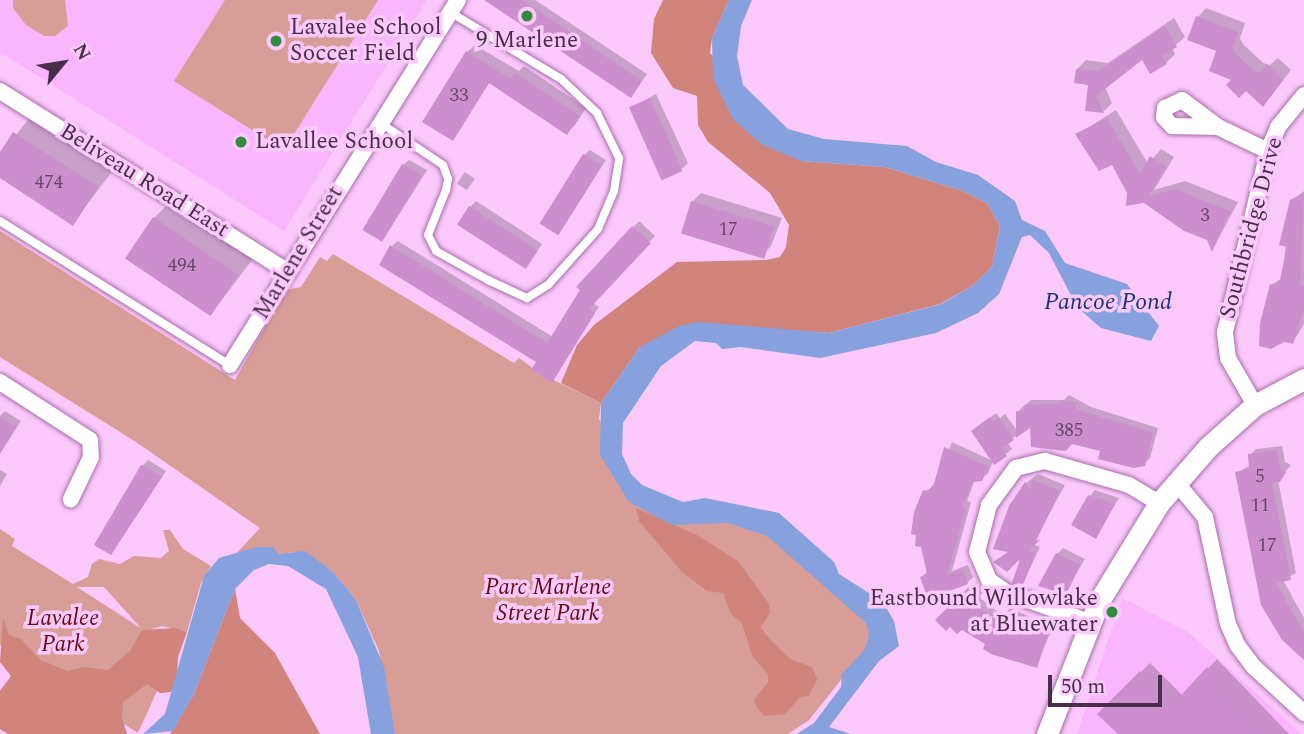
<!DOCTYPE html>
<style>
body{margin:0}
#map{position:relative;width:1304px;height:734px;overflow:hidden;background:#fbc9fc;font-family:Spectral,serif}
div>[style]{position:absolute}
[style*='--x']{left:calc(var(--x)*1px);top:calc(var(--y)*1px);width:calc(var(--w)*1px);rotate:calc(var(--a)*1deg)}
.built>*{inset:0;background:#fab6fc}
.green>*{inset:0;background:#d89d96}
.forest>*{inset:0;background:#d0847c}
.water>*{inset:0;background:#86a1de}
.shadow>*{inset:0;background:#0003;transform-origin:0 0}
.building>*{inset:0;background:#cb8fcd;transform-origin:0 0}
.roads{filter:drop-shadow(0 0 2px #a76ea9) drop-shadow(0 0 2px #a76ea9)}
.lane>*{height:8px;margin:-4px;padding:0 4px;transform-origin:4px;border-radius:4px;background:#fff}
.street>*{height:16px;margin:-8px;padding:0 8px;transform-origin:8px;border-radius:8px;background:#fff}
.secondary>*{height:21px;margin:-10.5px;padding:0 10.5px;transform-origin:10.5px;border-radius:10.5px;background:#fff}
.dots>*{width:19px;height:19px;translate:-50% -50%;box-sizing:border-box;border:4px solid #fbc9fc;border-radius:50%}
span{translate:-50% -50%;white-space:nowrap;text-align:center;line-height:1.15;-webkit-text-stroke:7px #fbc9fc;paint-order:stroke}
.number-label{font-size:19px;color:#69476a}
.number-label span{-webkit-text-stroke-width:0}
.poi-label{font-size:23px;color:#482f49}
.left{translate:0 -50%;text-align:left}
.right{translate:-100% -50%;text-align:right}
.street-label{font-size:23px;color:#482f49}
.park-label{font-size:23px;color:#670a0f;font-style:italic}
.water-label{font-size:24px;color:#1b347b;font-style:italic}
.north{position:absolute;left:28px;top:28px;width:70px;height:70px;-webkit-text-stroke:5px #fbc9fc;paint-order:stroke;rotate:60deg;font-size:19px;font-weight:700;line-height:28px;text-align:center;color:#482f49}
.north::after{content:'';display:block;margin:auto;width:24px;height:32px;background:#482f49;clip-path:polygon(50% 0,100% 100%,50% 72%,0 100%)}
.scale{position:absolute;left:1048px;top:675px;width:114px;height:32px;box-sizing:border-box;border:4px solid #482f49;border-top:0;padding-left:9px;font-size:21px;line-height:24px;white-space:nowrap;color:#482f49;-webkit-text-stroke:5px #fbc9fc;paint-order:stroke}
</style>
<div id="map">
<div class="built">
<div style="clip-path:polygon(0 0,427px 0,284px 231px,0 52px)"></div>
<div style="clip-path:polygon(1122px 598px,1188px 632px,1302px 734px,1077px 734px)"></div>
</div>
<div class="green">
<div style="clip-path:polygon(13px 0,65px 0,68px 26px,55px 36px,44px 36px,26px 25px,13px 8px)"></div>
<div style="clip-path:polygon(225px 0,378px 0,284px 150px,174px 81px)"></div>
<div style="clip-path:polygon(0 231px,235px 380px,286px 290px,301px 287px,320px 257px,327px 261px,333px 254px,514px 363px,519px 358px,541px 374px,601px 403px,599px 419px,639px 503px,755px 522px,880px 631px,809px 720px,788px 734px,395px 734px,379px 651px,356px 600px,333px 572px,295px 552px,278px 554px,271px 547px,235px 555px,260px 528px,136px 442px,0 357px)"></div>
<div style="clip-path:polygon(evenodd,0 529px,15px 539px,12px 546px,73px 584px,88px 577px,92px 564px,99px 559px,120px 564px,134px 556px,161px 558px,169px 551px,163px 530px,170px 530px,183px 549px,211px 566px,201px 583px,187px 632px,162px 626px,146px 631px,175px 651px,138px 733px,0 645px,0 529px,77px 587px,104px 587px,140px 627px,139px 627px,77px 587px)"></div>
</div>
<div class="forest">
<div style="clip-path:polygon(663px 0,729px 0,712px 38px,710px 53px,801px 161px,885px 167px,963px 191px,987px 203px,1000px 226px,992px 267px,972px 286px,940px 304px,829px 333px,732px 326px,640px 347px,601px 403px,561px 383px,577px 345px,594px 325px,677px 262px,766px 260px,780px 257px,786px 247px,789px 225px,770px 193px,708px 142px,698px 125px,697px 96px,673px 88px,651px 53px,654px 19px)"></div>
<div style="clip-path:polygon(636px 508px,697px 535px,738px 561px,769px 604px,770px 613px,761px 627px,765px 634px,790px 659px,812px 667px,817px 679px,809px 696px,800px 697px,785px 714px,765px 716px,757px 708px,754px 700px,768px 682px,768px 674px,752px 656px,742px 623px,731px 614px,723px 593px,707px 591px,682px 572px,639px 521px)"></div>
<div style="clip-path:polygon(235px 589px,240px 618px,275px 653px,320px 734px,170px 734px,193px 696px)"></div>
<div style="clip-path:polygon(3px 618px,9px 635px,21px 639px,41px 660px,67px 671px,84px 667px,108px 670px,130px 651px,142px 630px,175px 628px,187px 632px,178px 657px,177px 682px,171px 692px,160px 693px,147px 684px,123px 702px,122px 718px,127px 734px,8px 734px,0 729px,0 691px,11px 676px,0 662px)"></div>
</div>
<div class="water">
<div style="clip-path:polygon(729px 0,752px 0,741px 26px,737px 56px,743px 85px,788px 129px,824px 139px,907px 146px,936px 162px,978px 175px,1015px 201px,1022px 220px,1045px 231px,1065px 263px,1127px 284px,1159px 326px,1151px 341px,1101px 328px,1077px 307px,1049px 253px,1030px 235px,1022px 237px,999px 294px,978px 313px,936px 333px,820px 358px,741px 347px,722px 349px,716px 343px,695px 341px,661px 366px,623px 423px,622px 454px,631px 474px,642px 485px,683px 502px,705px 498px,779px 513px,834px 562px,839px 574px,883px 602px,894px 621px,899px 646px,879px 661px,829px 727px,851px 734px,797px 734px,814px 723px,841px 687px,842px 674px,865px 649px,869px 635px,866px 623px,767px 536px,728px 523px,672px 525px,629px 502px,600px 455px,601px 403px,640px 347px,679px 326px,698px 322px,829px 333px,941px 304px,972px 286px,992px 267px,1000px 226px,987px 203px,963px 191px,885px 167px,801px 161px,761px 144px,732px 118px,713px 78px,712px 38px)"></div>
<div style="clip-path:polygon(256px 547px,273px 547px,278px 554px,305px 551px,333px 572px,356px 600px,384px 667px,395px 734px,371px 734px,358px 657px,326px 589px,288px 566px,269px 564px,254px 570px,235px 589px,193px 696px,173px 731px,143px 734px,165px 714px,204px 576px,219px 558px)"></div>
</div>
<div class="shadow">
<div style="clip-path:polygon(501px 0,535px 0,647px 74px,636px 90px)"></div>
<div style="clip-path:polygon(1206px 8px,1245px 23px,1240px 38px,1243px 44px,1263px 63px,1270px 65px,1278px 58px,1291px 70px,1271px 96px,1234px 79px,1198px 17px)"></div>
<div style="clip-path:polygon(1174px 18px,1185px 37px,1172px 48px,1175px 54px,1166px 63px,1143px 57px,1105px 87px,1112px 103px,1104px 111px,1087px 109px,1089px 83px,1077px 69px,1086px 60px,1108px 63px)"></div>
<div style="clip-path:polygon(475px 45px,519px 71px,524px 66px,586px 108px,575px 125px,567px 133px,490px 82px,452px 138px,467px 52px)"></div>
<div style="clip-path:polygon(656px 94px,688px 163px,682px 169px,631px 108px)"></div>
<div style="clip-path:polygon(1116px 110px,1148px 164px,1161px 149px,1174px 157px,1154px 190px,1185px 181px,1238px 202px,1213px 249px,1208px 238px,1128px 193px,1113px 163px,1078px 134px)"></div>
<div style="clip-path:polygon(32px 115px,114px 169px,73px 223px,0 176px,0 155px)"></div>
<div style="clip-path:polygon(590px 150px,606px 160px,559px 234px,584px 155px)"></div>
<div style="clip-path:polygon(409px 160px,427px 170px,383px 240px,403px 165px)"></div>
<div style="left:465px;top:172px;width:12px;height:14px;rotate:35deg"></div>
<div style="clip-path:polygon(1304px 191px,1304px 324px,1293px 342px,1271px 285px,1282px 278px,1291px 201px)"></div>
<div style="clip-path:polygon(701px 193px,782px 218px,771px 246px,762px 256px,692px 202px)"></div>
<div style="clip-path:polygon(171px 201px,255px 256px,212px 313px,154px 218px)"></div>
<div style="clip-path:polygon(476px 201px,542px 244px,531px 260px,470px 207px)"></div>
<div style="clip-path:polygon(639px 221px,655px 236px,593px 303px,599px 307px,551px 381px,538px 361px,392px 246px,398px 241px,553px 337px,582px 290px,578px 286px)"></div>
<div style="clip-path:polygon(1069px 395px,1091px 407px,1158px 428px,1150px 458px,1144px 464px,1032px 425px,1007px 442px,1012px 449px,1006px 454px,979px 426px,996px 413px,1000px 418px,1005px 414px,1018px 432px,1017px 412px,1031px 400px,1064px 400px)"></div>
<div style="clip-path:polygon(5px 411px,21px 421px,0 454px,0 416px)"></div>
<div style="clip-path:polygon(952px 442px,993px 461px,988px 474px,975px 480px,967px 501px,971px 502px,952px 571px,968px 565px,973px 577px,967px 583px,922px 577px,928px 571px,923px 545px,924px 491px,934px 487px)"></div>
<div style="clip-path:polygon(1282px 446px,1285px 462px,1291px 465px,1278px 480px,1296px 573px,1283px 580px,1304px 618px,1304px 658px,1283px 639px,1237px 473px,1250px 465px,1250px 455px,1256px 449px)"></div>
<div style="clip-path:polygon(148px 460px,166px 471px,111px 553px,142px 466px)"></div>
<div style="clip-path:polygon(0 470px,7px 474px,0 486px)"></div>
<div style="clip-path:polygon(1038px 474px,1065px 485px,1033px 544px,1040px 547px,1022px 585px,1024px 553px,996px 562px,1010px 550px,1011px 507px,1026px 483px)"></div>
<div style="clip-path:polygon(1095px 490px,1119px 498px,1096px 536px,1090px 496px)"></div>
<div style="clip-path:polygon(1063px 548px,1085px 559px,1065px 593px,1057px 554px)"></div>
<div style="clip-path:polygon(977px 582px,985px 590px,979px 597px,1004px 617px,1010px 608px,1053px 627px,1036px 666px,962px 627px,937px 620px)"></div>
<div style="clip-path:polygon(1217px 659px,1289px 734px,1120px 734px,1099px 714px,1150px 663px,1183px 696px)"></div>
</div>
<div class="building">
<div style="clip-path:polygon(484px 0,522px 0,642px 81px,631px 98px)"></div>
<div style="clip-path:polygon(1196px 16px,1238px 32px,1232px 48px,1235px 53px,1254px 71px,1260px 73px,1268px 65px,1283px 80px,1263px 107px,1246px 91px,1239px 98px,1226px 85px,1231px 80px,1209px 71px,1216px 51px,1187px 40px)"></div>
<div style="clip-path:polygon(1165px 26px,1177px 47px,1162px 55px,1167px 64px,1150px 74px,1142px 60px,1096px 96px,1104px 113px,1085px 111px,1088px 85px,1074px 83px,1076px 69px,1098px 71px)"></div>
<div style="clip-path:polygon(466px 51px,511px 79px,515px 73px,580px 116px,567px 135px,489px 83px,453px 141px,422px 122px)"></div>
<div style="left:650px;top:98px;width:80px;height:23px;rotate:66deg"></div>
<div style="clip-path:polygon(1107px 118px,1140px 174px,1150px 156px,1166px 166px,1148px 197px,1175px 189px,1230px 211px,1212px 252px,1207px 240px,1184px 231px,1144px 203px,1126px 206px,1127px 193px,1112px 165px,1099px 171px,1075px 134px)"></div>
<div style="clip-path:polygon(13px 132px,98px 187px,73px 226px,0 178px,0 152px)"></div>
<div style="left:583px;top:154px;width:22px;height:82px;rotate:32deg"></div>
<div style="left:402px;top:164px;width:23px;height:77px;rotate:31deg"></div>
<div style="clip-path:polygon(1304px 193px,1300px 285px,1304px 286px,1304px 309px,1293px 344px,1284px 342px,1271px 349px,1259px 346px,1260px 323px,1270px 284px,1276px 286px,1280px 280px,1287px 247px,1279px 245px,1290px 200px)"></div>
<div style="left:691px;top:201px;width:87px;height:34px;rotate:17deg"></div>
<div style="left:469px;top:206px;width:82px;height:22px;rotate:33deg"></div>
<div style="left:153px;top:217px;width:103px;height:50px;rotate:34deg"></div>
<div style="clip-path:polygon(632px 226px,651px 243px,589px 309px,595px 313px,552px 383px,531px 370px,536px 362px,379px 265px,390px 245px,547px 343px,580px 290px,576px 287px)"></div>
<div style="clip-path:polygon(1062px 400px,1076px 403px,1075px 408px,1085px 412px,1153px 433px,1145px 466px,1133px 468px,1098px 459px,1100px 451px,1072px 444px,1066px 451px,1031px 447px,1030px 428px,1016px 438px,1016px 411px,1024px 411px,1024px 405px,1060px 404px)"></div>
<div style="clip-path:polygon(0 417px,16px 427px,0 453px)"></div>
<div style="clip-path:polygon(990px 417px,993px 422px,999px 418px,1014px 440px,1002px 448px,1007px 456px,994px 465px,971px 431px)"></div>
<div style="clip-path:polygon(944px 447px,989px 467px,982px 481px,973px 482px,962px 506px,966px 508px,947px 575px,962px 569px,968px 584px,928px 599px,920px 577px,927px 574px,921px 547px,915px 546px,916px 535px,911px 534px,914px 512px,923px 490px,927px 492px,934px 484px)"></div>
<div style="clip-path:polygon(1277px 450px,1280px 468px,1286px 472px,1280px 482px,1272px 483px,1291px 580px,1276px 583px,1304px 633px,1304px 660px,1282px 640px,1261px 605px,1235px 472px,1249px 469px,1248px 454px)"></div>
<div style="clip-path:polygon(141px 465px,162px 477px,111px 555px,94px 545px)"></div>
<div style="clip-path:polygon(1031px 479px,1060px 491px,1036px 541px,1041px 539px,1029px 550px,1036px 553px,1022px 587px,1012px 583px,1020px 559px,1007px 572px,993px 562px,1008px 552px,993px 549px,1009px 506px,1025px 482px,1031px 491px)"></div>
<div style="clip-path:polygon(1088px 495px,1115px 504px,1096px 539px,1071px 525px)"></div>
<div style="clip-path:polygon(1056px 553px,1080px 565px,1066px 595px,1038px 586px)"></div>
<div style="clip-path:polygon(970px 586px,981px 597px,975px 604px,1000px 623px,1003px 613px,1048px 633px,1037px 668px,991px 654px,983px 649px,985px 644px,962px 630px,957px 634px,950px 627px,946px 631px,935px 620px)"></div>
<div style="clip-path:polygon(1207px 667px,1275px 734px,1118px 734px,1097px 714px,1140px 671px,1173px 704px)"></div>
</div>
<div class="roads">
<div class="lane">
<div style="--x:379;--y:122;--w:77;--a:33.9"></div>
<div style="--x:443;--y:165;--w:15;--a:70"></div>
<div style="--x:448;--y:179;--w:11;--a:100"></div>
<div style="--x:446;--y:190;--w:48;--a:111.8"></div>
<div style="--x:428;--y:235;--w:18;--a:63"></div>
<div style="--x:436;--y:251;--w:60;--a:29.1"></div>
<div style="--x:488;--y:280;--w:43;--a:24.8"></div>
<div style="--x:527;--y:298;--w:25;--a:-32"></div>
<div style="--x:548;--y:285;--w:75;--a:-48.2"></div>
<div style="--x:598;--y:229;--w:41;--a:-67.2"></div>
<div style="--x:614;--y:191;--w:33;--a:-81"></div>
<div style="--x:619;--y:158;--w:50;--a:-116.1"></div>
<div style="--x:597;--y:113;--w:50;--a:-136.6"></div>
<div style="--x:561;--y:79;--w:130;--a:-148.9"></div>
<div style="--x:0;--y:221;--w:271;--a:32.1"></div>
</div>
<div class="street">
<div style="--x:0;--y:91;--w:340;--a:32.1"></div>
<div style="--x:1218;--y:127;--w:46;--a:-178.8"></div>
<div style="--x:1172;--y:126;--w:12;--a:-132"></div>
<div style="--x:1164;--y:117;--w:9;--a:-84"></div>
<div style="--x:1165;--y:108;--w:19;--a:-25"></div>
<div style="--x:1182;--y:100;--w:45;--a:36.9"></div>
<div style="--x:1218;--y:127;--w:55;--a:25.6"></div>
<div style="--x:230;--y:365;--w:430;--a:-58"></div>
<div style="--x:0;--y:382;--w:107;--a:32.8"></div>
<div style="--x:90;--y:440;--w:17;--a:87"></div>
<div style="--x:91;--y:457;--w:47;--a:115.5"></div>
<div style="--x:1255;--y:405;--w:54;--a:-119.9"></div>
<div style="--x:1228;--y:358;--w:26;--a:-97"></div>
<div style="--x:1225;--y:332;--w:186;--a:-76.6"></div>
<div style="--x:1268;--y:151;--w:26;--a:-67"></div>
<div style="--x:1278;--y:127;--w:41;--a:-50.9"></div>
<div style="--x:1176;--y:482;--w:45;--a:50.4"></div>
<div style="--x:1205;--y:517;--w:109;--a:77.9"></div>
<div style="--x:1228;--y:624;--w:24;--a:66"></div>
<div style="--x:1238;--y:646;--w:26;--a:53"></div>
<div style="--x:1254;--y:667;--w:68;--a:42.6"></div>
<div style="--x:1089;--y:622;--w:88;--a:-160.1"></div>
<div style="--x:1006;--y:592;--w:21;--a:-145"></div>
<div style="--x:989;--y:580;--w:30;--a:-113"></div>
<div style="--x:977;--y:552;--w:49;--a:-75.7"></div>
<div style="--x:989;--y:505;--w:46;--a:-53.9"></div>
<div style="--x:1016;--y:468;--w:30;--a:-14"></div>
<div style="--x:1045;--y:461;--w:87;--a:15.9"></div>
<div style="--x:1129;--y:485;--w:35;--a:31"></div>
</div>
<div class="secondary">
<div style="--x:1047;--y:734;--w:143;--a:-68.6"></div>
<div style="--x:1099;--y:601;--w:115;--a:-58.5"></div>
<div style="--x:1159;--y:503;--w:74;--a:-48.8"></div>
<div style="--x:1208;--y:447;--w:63;--a:-41.8"></div>
<div style="--x:1255;--y:405;--w:55;--a:-28"></div>
</div>
</div>
<div class="dots">
<div style="left:527px;top:16px;background:#318c3e"></div>
<div style="left:276px;top:41px;background:#318c3e"></div>
<div style="left:241px;top:142px;background:#318c3e"></div>
<div style="left:1112px;top:612px;background:#318c3e"></div>
</div>
<div class="number-label">
<span style="left:459px;top:96px">33</span>
<span style="left:49px;top:183px">474</span>
<span style="left:1205px;top:216px">3</span>
<span style="left:728px;top:230px">17</span>
<span style="left:182px;top:266px">494</span>
<span style="left:1069px;top:431px">385</span>
<span style="left:1260px;top:477px">5</span>
<span style="left:1260px;top:506px">11</span>
<span style="left:1267px;top:546px">17</span>
</div>
<div class="poi-label">
<span class="left" style="left:290px;top:41px">Lavalee School<br>Soccer Field</span>
<span style="left:527px;top:41px">9 Marlene</span>
<span class="left" style="left:255px;top:142px">Lavallee School</span>
<span class="right" style="left:1098px;top:612px">Eastbound Willowlake<br>at Bluewater</span>
</div>
<div class="street-label">
<span style="left:144px;top:181px;rotate:32deg">Beliveau Road East</span>
<span style="left:1252px;top:228px;rotate:-75deg">Southbridge Drive</span>
<span style="left:299px;top:253px;rotate:-59deg">Marlene Street</span>
</div>
<div class="park-label">
<span style="left:548px;top:601px">Parc Marlene<br>Street Park</span>
<span style="left:63px;top:632px">Lavalee<br>Park</span>
</div>
<div class="water-label">
<span style="left:1108px;top:303px">Pancoe Pond</span>
</div>
<div class="north">N</div>
<div class="scale">50 m</div>
</div>
